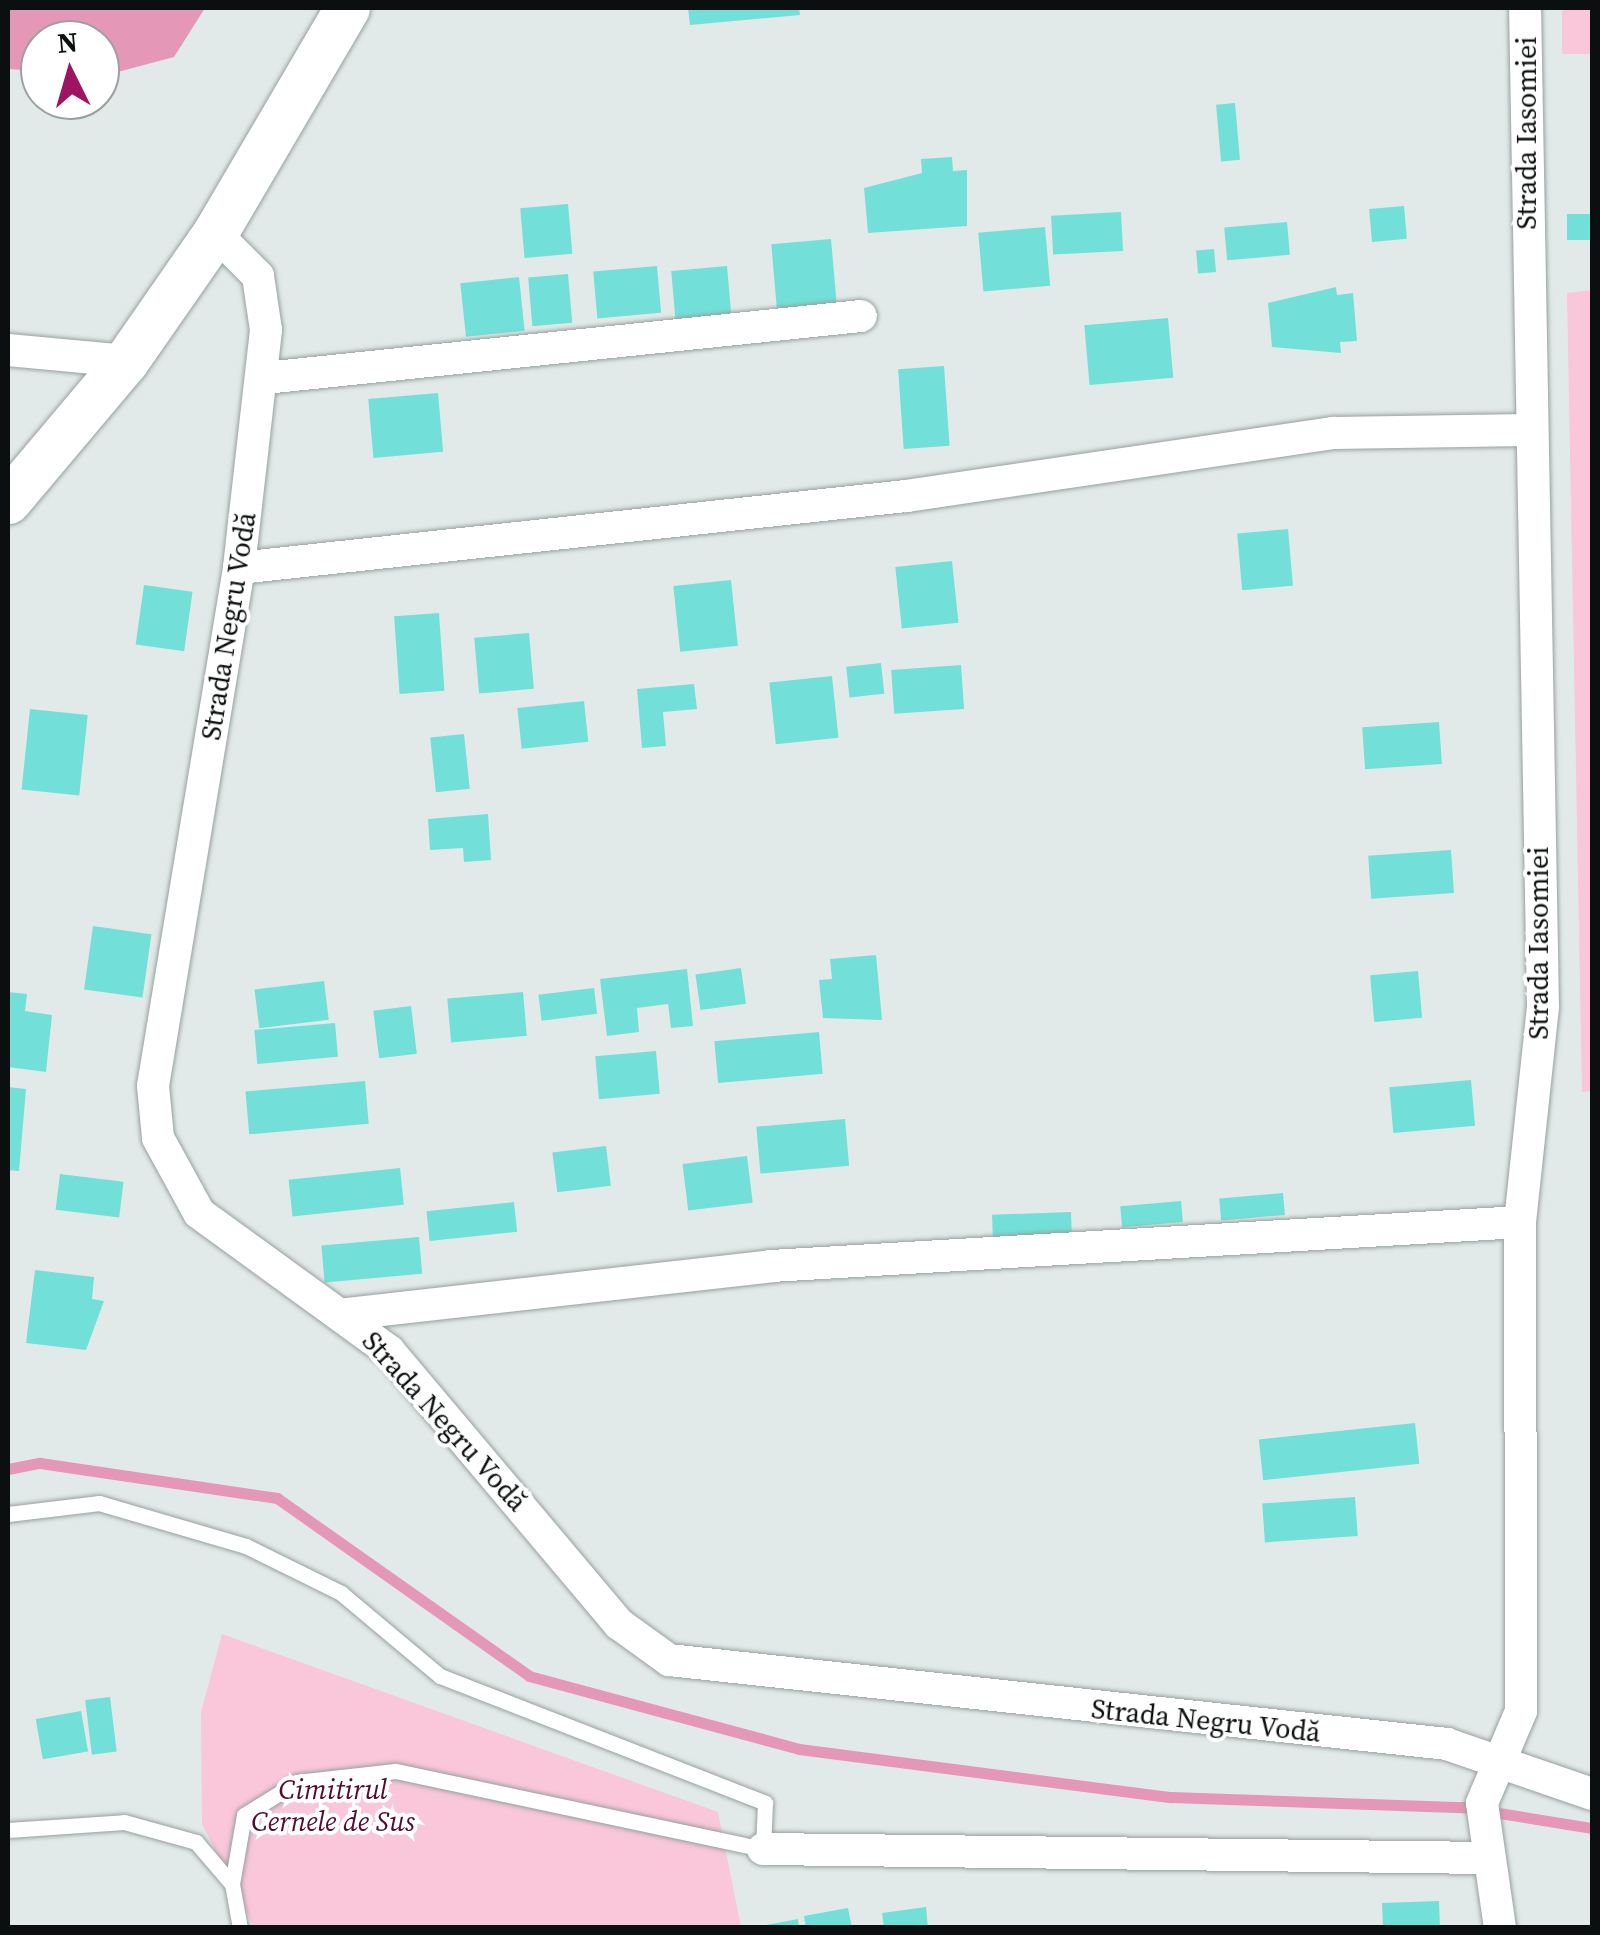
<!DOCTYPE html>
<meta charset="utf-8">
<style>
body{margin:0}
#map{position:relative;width:1600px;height:1935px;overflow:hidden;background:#e2eae9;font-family:"Source Serif 4",serif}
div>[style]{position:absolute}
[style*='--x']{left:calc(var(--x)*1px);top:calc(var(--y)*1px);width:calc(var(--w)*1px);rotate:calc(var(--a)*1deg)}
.green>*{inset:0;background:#f9c6da;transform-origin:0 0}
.water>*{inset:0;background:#e597b8}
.stream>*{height:11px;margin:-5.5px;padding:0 5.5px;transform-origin:5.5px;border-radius:5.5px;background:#e597b8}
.building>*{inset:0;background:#72e0d8;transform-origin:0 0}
.roads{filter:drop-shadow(0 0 2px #98a09f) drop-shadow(0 0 2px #98a09f)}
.lane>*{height:15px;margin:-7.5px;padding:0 7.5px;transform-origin:7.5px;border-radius:7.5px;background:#fff}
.street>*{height:32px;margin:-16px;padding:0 16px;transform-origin:16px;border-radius:16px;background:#fff}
.secondary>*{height:45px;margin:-22.5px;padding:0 22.5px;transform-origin:22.5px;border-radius:22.5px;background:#fff}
span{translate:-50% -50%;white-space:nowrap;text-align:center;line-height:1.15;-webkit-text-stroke:8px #fff;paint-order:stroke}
.street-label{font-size:28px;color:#0c0f0f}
.park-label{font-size:28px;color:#500c31;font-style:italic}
.frame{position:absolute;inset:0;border:10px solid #0c0f0f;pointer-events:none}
.north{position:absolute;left:20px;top:20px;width:100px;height:100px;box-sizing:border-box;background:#fff;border:2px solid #9e9f9f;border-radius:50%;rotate:355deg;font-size:28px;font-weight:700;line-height:40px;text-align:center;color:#0c0f0f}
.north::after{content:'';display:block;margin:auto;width:35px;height:45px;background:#9d1463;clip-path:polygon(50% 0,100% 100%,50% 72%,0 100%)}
</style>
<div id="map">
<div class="green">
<div style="left:1562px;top:8px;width:30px;height:46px"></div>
<div style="clip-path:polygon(1592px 290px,1592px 1091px,1582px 1092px,1567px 293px)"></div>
<div style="clip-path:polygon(222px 1634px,718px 1812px,741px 1927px,254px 1927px,202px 1824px,201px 1712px)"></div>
</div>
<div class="water">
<div style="clip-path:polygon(8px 8px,205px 8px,174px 57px,110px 74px,100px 74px,100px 40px,40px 40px,40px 71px,8px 69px)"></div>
</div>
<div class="stream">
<div style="--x:8;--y:1469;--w:33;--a:-11"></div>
<div style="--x:40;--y:1463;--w:240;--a:8.4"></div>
<div style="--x:277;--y:1498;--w:309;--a:35.2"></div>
<div style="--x:529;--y:1676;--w:280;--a:15.1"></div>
<div style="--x:799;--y:1749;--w:375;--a:7.4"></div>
<div style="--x:1171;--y:1797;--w:291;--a:2"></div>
<div style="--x:1462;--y:1807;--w:132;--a:9.2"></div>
</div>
<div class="building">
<div style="clip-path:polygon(688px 8px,799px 8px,800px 15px,690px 25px)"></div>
<div style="left:1235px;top:103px;width:57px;height:19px;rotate:85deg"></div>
<div style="clip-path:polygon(952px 157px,953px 171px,967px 170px,967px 226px,868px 233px,864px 188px,922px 173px,921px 159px)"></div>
<div style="left:568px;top:204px;width:50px;height:48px;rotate:85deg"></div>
<div style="left:1404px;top:206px;width:33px;height:35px;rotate:85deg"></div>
<div style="left:1121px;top:212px;width:39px;height:70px;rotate:87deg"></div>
<div style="left:1592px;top:214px;width:26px;height:25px;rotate:90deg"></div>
<div style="left:1287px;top:222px;width:33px;height:63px;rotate:85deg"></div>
<div style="left:1045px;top:227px;width:59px;height:67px;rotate:85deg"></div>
<div style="left:831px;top:239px;width:66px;height:60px;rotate:85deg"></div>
<div style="left:1214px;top:249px;width:23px;height:18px;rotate:85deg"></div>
<div style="left:657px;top:266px;width:47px;height:64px;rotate:85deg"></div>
<div style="left:727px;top:266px;width:50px;height:56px;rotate:85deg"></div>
<div style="left:568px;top:274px;width:49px;height:40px;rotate:85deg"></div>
<div style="left:519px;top:277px;width:54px;height:59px;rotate:84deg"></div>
<div style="clip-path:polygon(1336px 287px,1337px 295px,1353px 293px,1357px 341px,1340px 342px,1341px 353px,1272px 347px,1268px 303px)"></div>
<div style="left:1168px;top:318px;width:60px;height:84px;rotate:85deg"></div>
<div style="left:944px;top:366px;width:80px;height:46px;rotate:86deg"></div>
<div style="left:438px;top:393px;width:59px;height:70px;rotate:85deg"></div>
<div style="left:1288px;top:529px;width:57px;height:51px;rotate:85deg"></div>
<div style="left:952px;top:561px;width:62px;height:57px;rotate:84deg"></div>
<div style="left:731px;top:580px;width:66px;height:58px;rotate:84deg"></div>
<div style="left:144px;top:585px;width:49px;height:60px;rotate:8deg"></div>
<div style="left:439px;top:613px;width:78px;height:45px;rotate:86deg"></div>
<div style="left:529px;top:633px;width:56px;height:55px;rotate:85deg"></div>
<div style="left:881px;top:663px;width:31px;height:35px;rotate:84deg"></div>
<div style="left:961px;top:665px;width:44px;height:70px;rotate:86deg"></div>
<div style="left:832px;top:676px;width:62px;height:63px;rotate:84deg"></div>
<div style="clip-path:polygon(694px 684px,697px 709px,663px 712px,666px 746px,642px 748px,637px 689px)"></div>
<div style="left:584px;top:701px;width:41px;height:67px;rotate:84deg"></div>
<div style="left:30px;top:709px;width:58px;height:81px;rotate:6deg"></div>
<div style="left:1439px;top:722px;width:42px;height:77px;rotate:86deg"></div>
<div style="left:464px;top:734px;width:55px;height:34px;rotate:84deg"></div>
<div style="clip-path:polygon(488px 814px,491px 860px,464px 862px,463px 848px,430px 850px,428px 819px)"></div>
<div style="left:1451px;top:850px;width:43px;height:83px;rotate:86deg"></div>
<div style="left:93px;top:926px;width:59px;height:64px;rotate:8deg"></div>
<div style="clip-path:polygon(876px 955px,882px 1020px,823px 1018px,819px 980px,832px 979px,830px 959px)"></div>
<div style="left:741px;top:968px;width:36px;height:46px;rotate:82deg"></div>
<div style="clip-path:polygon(687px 969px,693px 1026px,671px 1028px,668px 1004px,637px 1008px,639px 1032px,607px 1036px,600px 979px)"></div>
<div style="left:1418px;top:971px;width:47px;height:48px;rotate:85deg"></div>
<div style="left:324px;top:981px;width:39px;height:70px;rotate:83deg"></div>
<div style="left:594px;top:988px;width:26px;height:56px;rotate:83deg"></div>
<div style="clip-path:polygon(8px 992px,27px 994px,25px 1011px,52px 1015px,46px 1072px,8px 1067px)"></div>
<div style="left:523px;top:992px;width:44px;height:76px;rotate:85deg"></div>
<div style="left:411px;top:1006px;width:48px;height:38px;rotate:83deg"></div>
<div style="left:335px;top:1023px;width:34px;height:81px;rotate:85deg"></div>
<div style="left:819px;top:1032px;width:42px;height:105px;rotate:85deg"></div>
<div style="left:656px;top:1051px;width:43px;height:61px;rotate:85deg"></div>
<div style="left:1471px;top:1080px;width:46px;height:82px;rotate:85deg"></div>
<div style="left:365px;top:1081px;width:43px;height:120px;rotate:85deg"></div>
<div style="clip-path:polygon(8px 1087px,26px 1089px,19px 1171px,8px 1170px)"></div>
<div style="left:845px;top:1119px;width:47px;height:89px;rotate:85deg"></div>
<div style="left:606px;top:1146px;width:40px;height:54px;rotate:83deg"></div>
<div style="left:747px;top:1156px;width:47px;height:65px;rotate:83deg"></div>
<div style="left:400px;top:1168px;width:37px;height:112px;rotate:84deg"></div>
<div style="left:60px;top:1174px;width:64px;height:36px;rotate:7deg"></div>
<div style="left:1283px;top:1193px;width:22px;height:64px;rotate:85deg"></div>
<div style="left:1181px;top:1201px;width:21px;height:61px;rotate:85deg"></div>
<div style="left:514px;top:1202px;width:30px;height:88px;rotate:84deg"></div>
<div style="left:1071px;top:1212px;width:26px;height:79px;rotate:88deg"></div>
<div style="left:419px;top:1237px;width:37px;height:98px;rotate:85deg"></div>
<div style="clip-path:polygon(35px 1270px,94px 1277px,92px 1299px,104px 1301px,86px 1350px,26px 1343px)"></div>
<div style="left:1415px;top:1423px;width:41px;height:157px;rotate:84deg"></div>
<div style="left:1355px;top:1497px;width:39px;height:93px;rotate:86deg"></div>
<div style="left:110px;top:1697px;width:55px;height:25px;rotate:83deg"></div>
<div style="left:81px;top:1711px;width:41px;height:46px;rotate:80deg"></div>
<div style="left:1439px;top:1901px;width:27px;height:57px;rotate:88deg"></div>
<div style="clip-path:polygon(926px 1907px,928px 1928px,884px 1928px,882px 1913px)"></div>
<div style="clip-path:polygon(848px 1908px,852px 1928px,806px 1928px,804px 1916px)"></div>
<div style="clip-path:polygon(798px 1919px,799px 1928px,760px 1928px,760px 1926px)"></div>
</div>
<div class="roads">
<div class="lane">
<div style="--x:8;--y:1514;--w:92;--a:-6.9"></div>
<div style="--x:99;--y:1503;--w:153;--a:16.3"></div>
<div style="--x:246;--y:1546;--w:106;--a:26.3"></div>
<div style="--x:341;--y:1593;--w:129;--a:40"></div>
<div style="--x:440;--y:1676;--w:349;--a:21.3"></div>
<div style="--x:765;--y:1803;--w:46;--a:92.5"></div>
<div style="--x:763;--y:1849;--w:376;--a:-168"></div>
<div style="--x:395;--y:1771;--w:99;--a:173.6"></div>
<div style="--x:297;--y:1782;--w:62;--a:148.1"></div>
<div style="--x:244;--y:1815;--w:70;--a:99.9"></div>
<div style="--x:8;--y:1830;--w:116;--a:-3.9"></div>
<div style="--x:124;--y:1822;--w:75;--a:15.5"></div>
<div style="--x:196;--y:1842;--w:55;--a:49.4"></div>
<div style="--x:232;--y:1884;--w:45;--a:79.7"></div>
</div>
<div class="street">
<div style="--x:215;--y:233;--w:61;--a:45"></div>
<div style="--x:258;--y:276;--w:55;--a:81.6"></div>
<div style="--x:266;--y:330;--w:240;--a:96.5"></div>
<div style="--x:239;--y:568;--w:525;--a:99.43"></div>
<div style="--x:153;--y:1086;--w:52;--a:84.5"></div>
<div style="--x:158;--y:1138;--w:85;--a:61.3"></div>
<div style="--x:199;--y:1213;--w:235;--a:36"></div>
<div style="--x:389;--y:1351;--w:357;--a:49.9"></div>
<div style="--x:619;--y:1624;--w:62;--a:35.8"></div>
<div style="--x:669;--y:1660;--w:783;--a:6.16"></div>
<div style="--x:1447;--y:1744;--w:153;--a:19"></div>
<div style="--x:8;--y:350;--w:119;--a:5.3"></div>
<div style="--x:265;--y:378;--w:599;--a:-5.94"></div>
<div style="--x:239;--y:568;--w:671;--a:-6.16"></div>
<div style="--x:906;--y:496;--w:432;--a:-8.4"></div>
<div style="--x:1333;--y:433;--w:195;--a:-0.9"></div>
<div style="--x:346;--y:1314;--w:428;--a:-6.4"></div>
<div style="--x:771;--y:1266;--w:750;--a:-3.36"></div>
<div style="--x:763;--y:1849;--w:726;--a:0.71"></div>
<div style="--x:1500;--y:1928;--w:126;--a:-98.2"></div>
<div style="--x:1482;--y:1803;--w:100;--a:-67"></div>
<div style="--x:1521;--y:1711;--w:489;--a:-90.1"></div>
<div style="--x:1520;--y:1222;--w:217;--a:-83.9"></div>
<div style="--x:1543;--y:1006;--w:998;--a:-91.03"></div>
</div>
<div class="secondary">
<div style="--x:8;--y:501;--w:183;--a:-49.9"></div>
<div style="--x:126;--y:361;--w:156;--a:-55.2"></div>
<div style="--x:215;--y:233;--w:261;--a:-59.6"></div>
</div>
</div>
<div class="street-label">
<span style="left:1526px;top:133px;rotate:-90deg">Strada Iasomiei</span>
<span style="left:228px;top:626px;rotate:-81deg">Strada Negru Vodă</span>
<span style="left:1538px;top:943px;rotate:-90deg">Strada Iasomiei</span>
<span style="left:445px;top:1421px;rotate:48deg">Strada Negru Vodă</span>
<span style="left:1206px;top:1720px;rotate:6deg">Strada Negru Vodă</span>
</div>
<div class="park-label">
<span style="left:333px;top:1805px">Cimitirul<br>Cernele de Sus</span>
</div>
<div class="frame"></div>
<div class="north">N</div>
</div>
